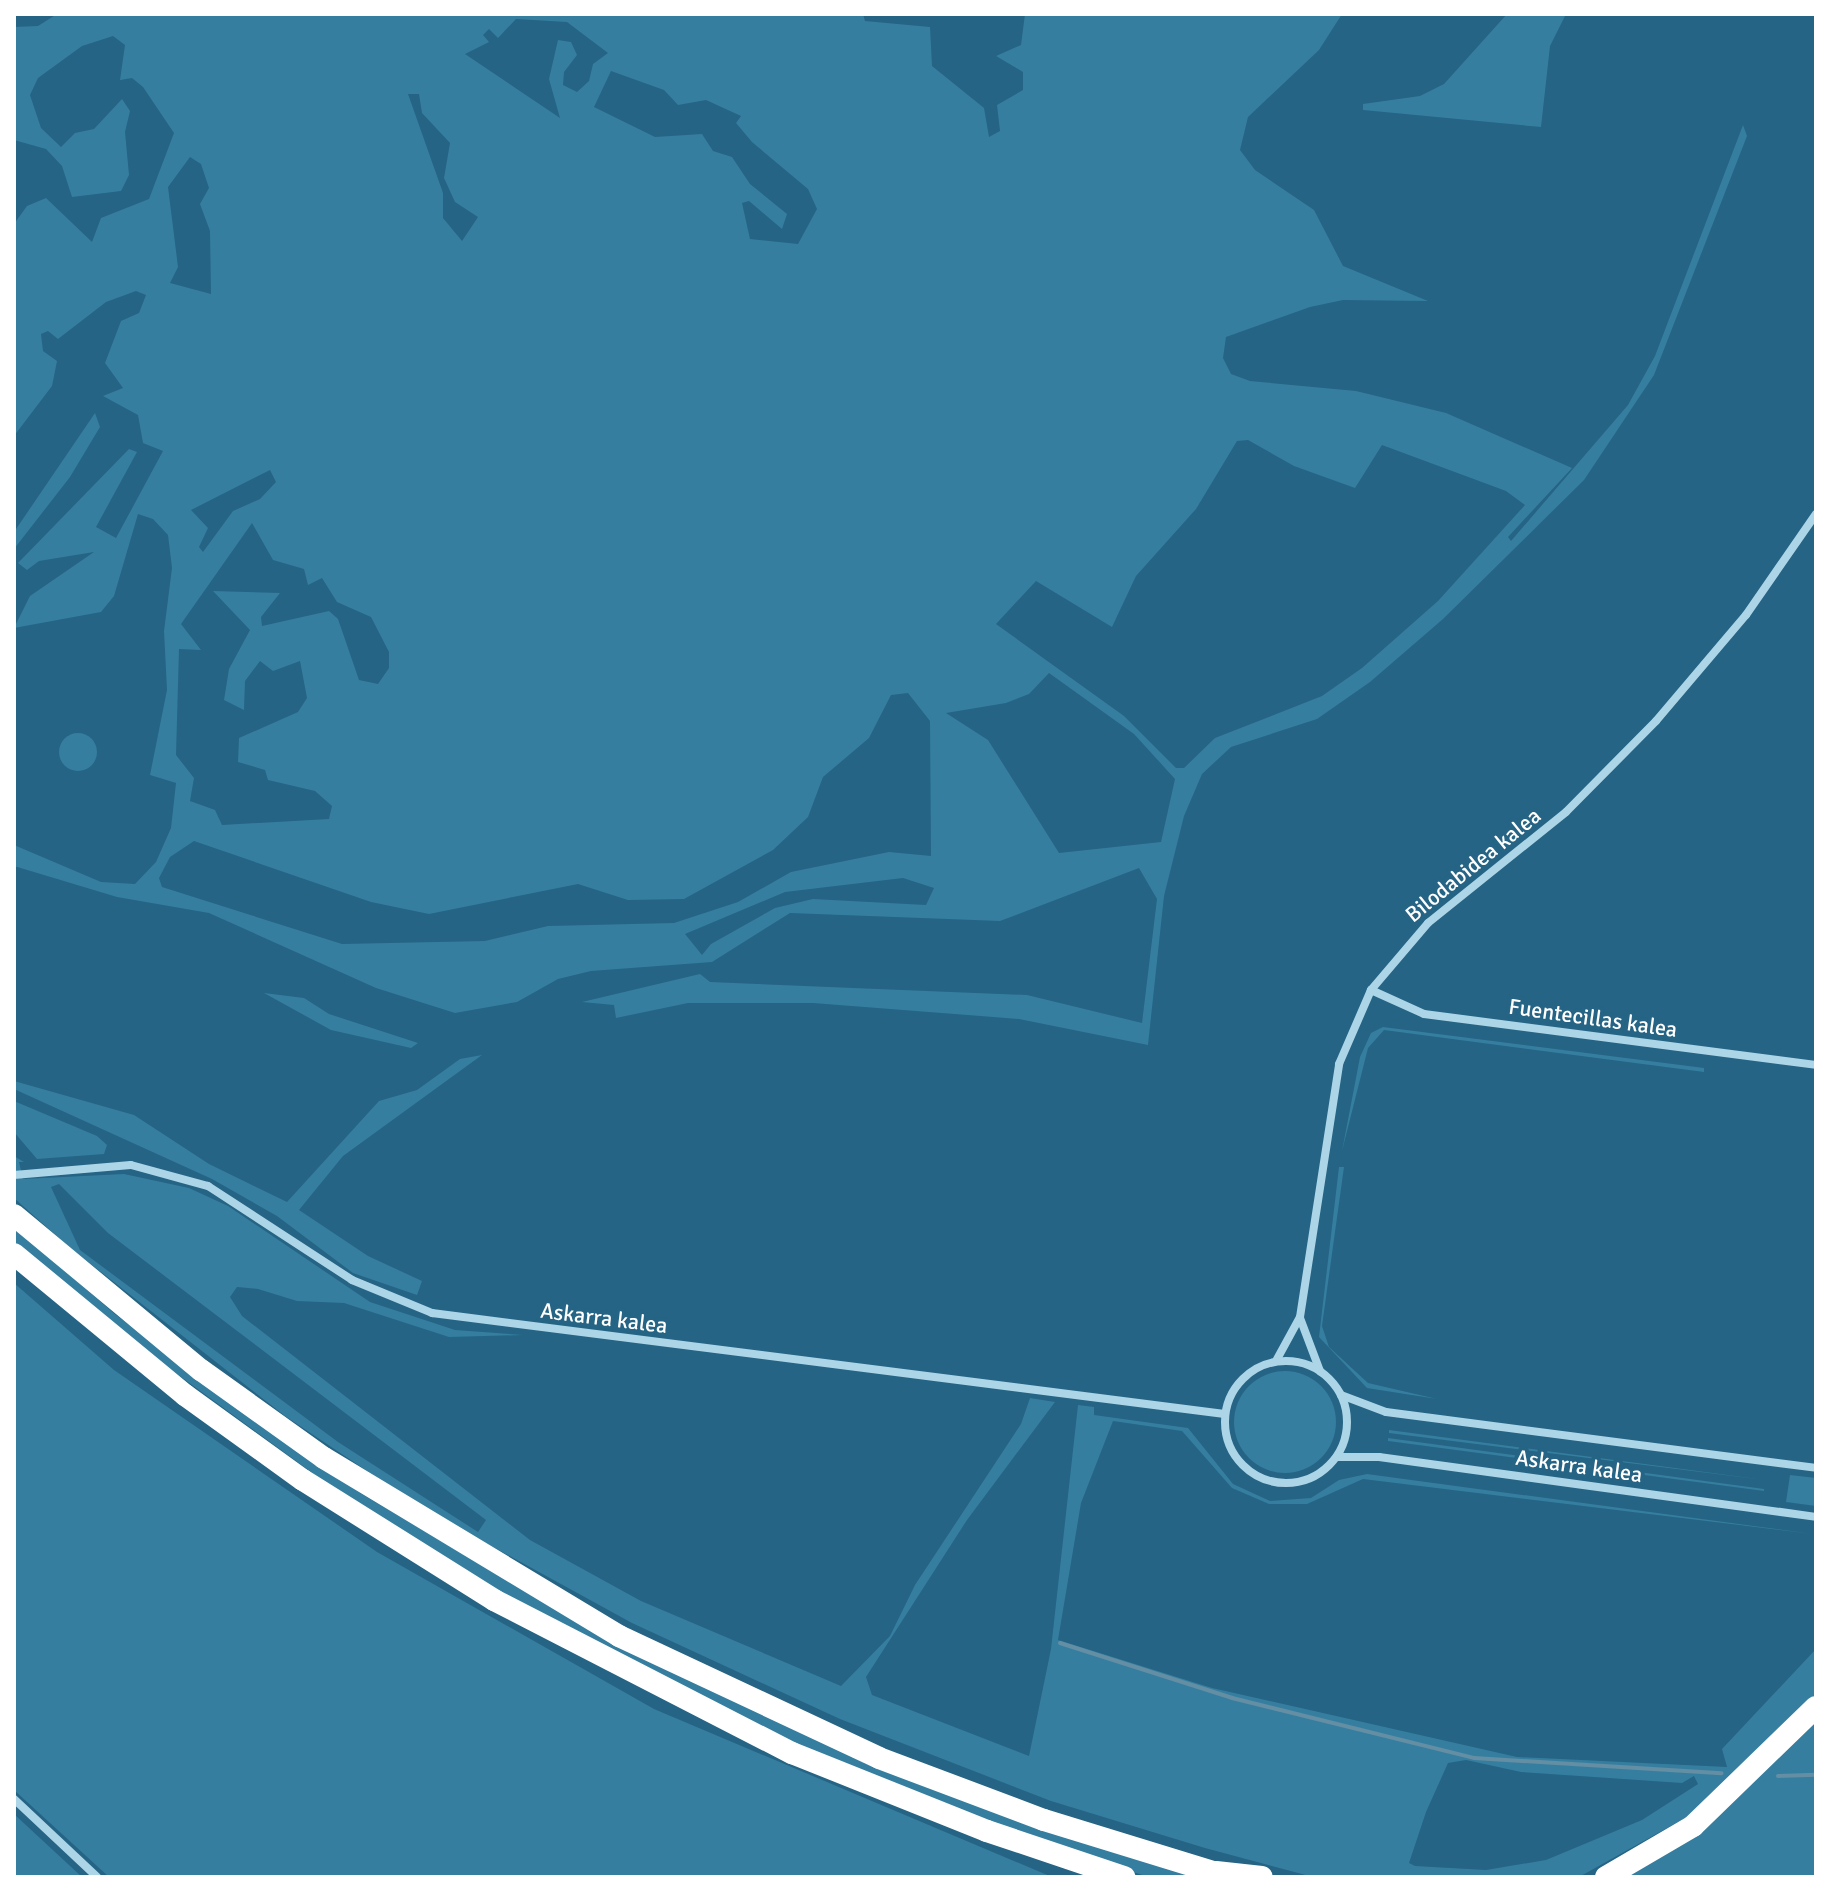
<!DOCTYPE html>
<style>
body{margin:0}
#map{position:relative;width:1830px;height:1891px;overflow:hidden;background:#256484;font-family:Signika,sans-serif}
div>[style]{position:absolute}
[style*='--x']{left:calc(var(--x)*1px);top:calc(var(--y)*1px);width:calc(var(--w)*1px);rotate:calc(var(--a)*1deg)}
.green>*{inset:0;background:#357e9f}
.round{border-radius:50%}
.stream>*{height:4px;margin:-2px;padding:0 2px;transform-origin:2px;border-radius:2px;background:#638ea4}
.minor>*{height:8px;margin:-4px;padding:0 4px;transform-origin:4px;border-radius:4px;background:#add5e8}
.minor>.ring{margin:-4px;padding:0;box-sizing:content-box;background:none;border:8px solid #add5e8;border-radius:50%}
.motorway>*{height:22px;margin:-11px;padding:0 11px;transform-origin:11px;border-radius:11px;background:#fff}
span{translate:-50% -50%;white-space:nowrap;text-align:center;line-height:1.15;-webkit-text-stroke:8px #256484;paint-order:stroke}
.street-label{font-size:22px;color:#fff}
.frame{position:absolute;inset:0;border:16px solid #fff;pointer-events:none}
</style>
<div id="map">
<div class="green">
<div style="clip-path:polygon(evenodd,57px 14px,863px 14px,865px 21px,930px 27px,932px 66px,984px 108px,989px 137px,1000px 131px,997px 105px,1023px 90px,1023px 72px,996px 56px,1021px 45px,1025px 14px,1342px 14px,1319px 50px,1248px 117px,1240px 150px,1255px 170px,1314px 210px,1343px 266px,1428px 301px,1343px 300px,1310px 307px,1226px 337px,1223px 358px,1231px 374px,1250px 381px,1356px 391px,1446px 413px,1572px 468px,1508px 537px,1511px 541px,1628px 405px,1655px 356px,1743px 125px,1747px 136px,1654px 375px,1584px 480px,1443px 619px,1370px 682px,1317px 719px,1231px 747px,1202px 774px,1184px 816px,1164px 896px,1148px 1045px,1019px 1019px,813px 1003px,688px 1003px,616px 1018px,614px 1005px,582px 1002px,700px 974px,710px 982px,1027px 995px,1142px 1023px,1157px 899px,1139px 868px,1000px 921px,790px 913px,712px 962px,591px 971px,558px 979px,517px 1002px,455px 1013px,376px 988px,209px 913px,117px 897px,14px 866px,14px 845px,101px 882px,135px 884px,156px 862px,171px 828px,176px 783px,150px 775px,167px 690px,164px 631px,172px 568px,168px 535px,153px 519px,138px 514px,114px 596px,101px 612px,14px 628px,30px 596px,94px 552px,39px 561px,27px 570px,18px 563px,129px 449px,137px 452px,96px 527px,116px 538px,163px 451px,143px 443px,138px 415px,103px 396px,123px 388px,105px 363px,121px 321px,139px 313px,146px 295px,136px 291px,106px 302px,58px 339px,48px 331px,41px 334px,43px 351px,57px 361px,52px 386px,14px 436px,14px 224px,27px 206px,46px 198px,92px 242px,101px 218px,149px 199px,174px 133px,143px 87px,132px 78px,120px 80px,125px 45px,113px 36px,82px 46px,38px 78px,30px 95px,41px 128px,61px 147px,75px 133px,94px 129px,122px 99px,130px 111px,125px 132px,129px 175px,121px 191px,72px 197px,62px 166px,46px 149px,14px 140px,14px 27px,38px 26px,57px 14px,516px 19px,567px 22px,608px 53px,593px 64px,589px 81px,577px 92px,563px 85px,564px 72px,577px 55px,571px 42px,558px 40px,549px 79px,560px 118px,465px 54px,489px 42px,483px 35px,489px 29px,498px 38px,516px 19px,57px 14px,611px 71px,664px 90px,678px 105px,706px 100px,741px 116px,736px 123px,752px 142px,808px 189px,817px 209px,798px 244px,750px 239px,742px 203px,749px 201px,782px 229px,787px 214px,750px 184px,732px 157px,713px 151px,702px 134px,655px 137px,594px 107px,611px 71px,57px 14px,408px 94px,419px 94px,422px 113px,450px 143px,444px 178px,455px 202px,478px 217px,462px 241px,443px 218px,443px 193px,408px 94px,57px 14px,190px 157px,201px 164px,209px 188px,200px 204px,210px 231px,211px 294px,170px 283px,178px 267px,168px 187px,190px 157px,57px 14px,1248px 440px,1294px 466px,1355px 488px,1382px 445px,1506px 491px,1525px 505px,1438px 601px,1362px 668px,1322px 696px,1215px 738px,1184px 768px,1176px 768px,1124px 716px,996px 624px,1036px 581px,1112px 627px,1136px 576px,1196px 509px,1237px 441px,1248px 440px,57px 14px,270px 470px,276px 482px,260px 499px,233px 511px,203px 552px,199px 547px,208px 528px,191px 510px,270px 470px,57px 14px,252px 523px,273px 560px,304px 569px,308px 585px,322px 578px,337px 602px,371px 617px,389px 652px,389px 668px,378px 684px,359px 680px,338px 619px,329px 611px,262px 626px,261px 617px,280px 593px,213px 591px,250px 630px,229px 669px,224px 700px,244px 710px,245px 681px,260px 661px,273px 671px,300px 661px,307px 698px,298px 712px,239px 738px,238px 762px,265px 770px,268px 780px,315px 791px,332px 806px,329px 819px,222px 825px,215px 810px,190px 801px,194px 778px,176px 755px,179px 649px,201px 650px,181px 624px,252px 523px,57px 14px,1049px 673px,1134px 734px,1175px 779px,1161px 842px,1059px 853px,988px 740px,946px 713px,1006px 703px,1029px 694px,1049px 673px,57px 14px,908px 693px,930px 721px,931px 856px,889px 852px,791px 872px,738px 902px,674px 923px,548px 926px,485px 941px,342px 944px,162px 887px,159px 878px,170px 857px,194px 841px,371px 902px,429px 914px,578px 884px,628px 900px,684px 899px,773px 850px,808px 817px,823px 777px,869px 738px,891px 695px,908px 693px,57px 14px,903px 878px,934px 888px,926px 905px,813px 899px,775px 908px,711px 944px,702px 955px,685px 934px,785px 892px,903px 878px)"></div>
<div style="clip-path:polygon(1507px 14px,1566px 14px,1550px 46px,1541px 127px,1363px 110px,1363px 104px,1420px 96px,1444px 84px)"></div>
<div style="clip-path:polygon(95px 413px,100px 427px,70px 477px,14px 549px,14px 532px)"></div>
<div class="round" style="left:59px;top:733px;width:38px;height:38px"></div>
<div style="clip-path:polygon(264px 993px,304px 998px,329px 1014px,418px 1043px,411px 1048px,331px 1030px)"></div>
<div style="clip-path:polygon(1383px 1027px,1704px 1068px,1704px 1072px,1384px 1030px,1368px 1048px,1342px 1151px,1360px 1057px,1371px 1033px)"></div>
<div style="clip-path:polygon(482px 1055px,343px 1156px,299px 1210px,368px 1256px,422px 1281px,417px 1295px,353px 1273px,277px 1216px,212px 1179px,14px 1089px,14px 1081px,134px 1115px,209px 1164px,287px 1202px,379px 1101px,417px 1090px,460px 1059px)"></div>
<div style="clip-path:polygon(14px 1101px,97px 1136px,107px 1145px,104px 1154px,37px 1159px,14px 1132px)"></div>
<div style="clip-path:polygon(evenodd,14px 1156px,24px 1162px,19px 1162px,23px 1179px,124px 1174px,189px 1188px,228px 1206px,370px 1302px,455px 1330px,523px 1335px,449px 1337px,344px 1303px,297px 1301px,258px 1289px,237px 1287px,230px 1297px,242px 1316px,530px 1540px,641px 1601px,841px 1686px,890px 1636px,915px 1585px,1021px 1424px,1030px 1398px,1055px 1402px,967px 1520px,866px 1677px,872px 1695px,1029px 1756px,1051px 1649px,1078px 1405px,1094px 1407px,1094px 1415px,1188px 1428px,1233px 1484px,1270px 1501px,1311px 1498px,1339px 1480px,1367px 1474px,1813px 1534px,1363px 1479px,1307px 1504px,1269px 1504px,1232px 1488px,1182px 1431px,1113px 1421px,1081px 1503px,1058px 1640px,1212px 1688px,1517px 1757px,1727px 1767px,1722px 1749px,1816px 1649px,1816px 1695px,1694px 1813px,1579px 1877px,1313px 1877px,1205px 1848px,1051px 1801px,840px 1719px,632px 1623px,424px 1509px,285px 1416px,69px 1247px,14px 1198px,14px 1156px,59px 1184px,108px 1233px,486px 1520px,478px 1532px,338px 1442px,80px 1250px,51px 1187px,59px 1184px,14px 1156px,1466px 1760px,1521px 1772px,1682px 1783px,1694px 1776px,1698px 1784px,1642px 1820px,1546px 1860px,1486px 1870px,1415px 1866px,1409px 1863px,1426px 1812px,1448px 1763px,1466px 1760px)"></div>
<div style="clip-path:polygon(1339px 1167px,1344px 1167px,1322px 1326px,1329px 1347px,1368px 1383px,1437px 1399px,1367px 1388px,1319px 1337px)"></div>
<div style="clip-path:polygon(14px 1227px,116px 1315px,360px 1493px,598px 1634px,867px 1764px,1193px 1877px,1149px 1877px,1066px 1851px,866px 1774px,715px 1707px,459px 1570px,355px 1504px,110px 1325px,14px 1243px)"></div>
<div style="clip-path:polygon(14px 1283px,114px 1370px,377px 1552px,654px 1709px,1052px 1877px,109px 1877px,14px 1790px)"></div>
<div class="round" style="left:1234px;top:1371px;width:102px;height:102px"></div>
<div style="clip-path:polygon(1389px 1430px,1765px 1480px,1389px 1433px)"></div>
<div style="clip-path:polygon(1388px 1438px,1764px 1489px,1764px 1491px,1388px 1441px)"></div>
<div style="clip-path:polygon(1790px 1475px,1816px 1478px,1816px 1506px,1786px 1502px)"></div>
<div style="clip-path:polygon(1816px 1720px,1816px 1877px,1625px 1877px,1696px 1833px)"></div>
<div style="clip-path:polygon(14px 1814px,82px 1877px,14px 1877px)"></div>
</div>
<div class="stream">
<div style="--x:1060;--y:1643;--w:181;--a:17.7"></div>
<div style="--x:1232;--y:1698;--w:249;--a:13.9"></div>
<div style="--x:1474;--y:1758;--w:248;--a:3.5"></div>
<div style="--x:1778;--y:1776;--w:38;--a:-2"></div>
</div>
<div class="minor">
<div style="--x:1371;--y:990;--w:58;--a:24.4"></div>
<div style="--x:1424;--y:1014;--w:395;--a:7.4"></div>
<div style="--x:14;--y:1175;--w:117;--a:-4.9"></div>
<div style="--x:131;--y:1165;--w:80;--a:15.3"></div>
<div style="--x:208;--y:1186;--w:172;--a:33.1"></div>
<div style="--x:352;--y:1280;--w:87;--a:22.4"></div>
<div style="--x:432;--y:1313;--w:799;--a:7.26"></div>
<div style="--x:1300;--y:1318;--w:57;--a:69.3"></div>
<div class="ring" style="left:1225px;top:1361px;width:114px;height:114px"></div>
<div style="--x:1276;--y:1361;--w:50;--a:-61.4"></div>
<div style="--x:1300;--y:1317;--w:256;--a:-81.2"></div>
<div style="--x:1339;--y:1064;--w:81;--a:-66.6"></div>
<div style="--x:1371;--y:990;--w:88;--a:-49.6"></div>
<div style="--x:1428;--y:923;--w:177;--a:-38.8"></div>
<div style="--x:1566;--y:812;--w:128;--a:-45.3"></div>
<div style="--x:1656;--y:721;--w:139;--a:-49.7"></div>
<div style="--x:1746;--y:615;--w:123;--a:-55.3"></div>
<div style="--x:1341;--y:1395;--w:48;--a:20.7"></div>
<div style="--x:1386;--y:1412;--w:434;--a:7.4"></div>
<div style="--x:1337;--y:1457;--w:42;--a:0"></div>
<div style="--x:1379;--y:1457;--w:441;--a:7.8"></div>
<div style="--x:14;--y:1799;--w:114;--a:43.2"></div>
</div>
<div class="motorway">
<div style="--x:14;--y:1215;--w:243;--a:39.7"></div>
<div style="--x:201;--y:1370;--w:151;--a:35.6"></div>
<div style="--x:324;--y:1458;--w:345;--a:31.1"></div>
<div style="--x:619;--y:1636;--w:287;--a:25.1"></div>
<div style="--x:879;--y:1758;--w:176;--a:20.6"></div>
<div style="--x:1044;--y:1820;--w:194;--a:17.1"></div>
<div style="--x:14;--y:1254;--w:222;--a:39.5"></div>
<div style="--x:185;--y:1395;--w:145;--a:35.8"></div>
<div style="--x:303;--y:1480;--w:226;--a:32.1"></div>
<div style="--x:494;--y:1600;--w:335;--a:27.2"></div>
<div style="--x:792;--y:1753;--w:210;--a:21.8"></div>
<div style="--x:987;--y:1831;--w:145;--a:18.6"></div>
<div style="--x:1216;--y:1872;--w:46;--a:6.2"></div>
<div style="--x:1606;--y:1877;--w:101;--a:-30.4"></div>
<div style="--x:1693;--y:1826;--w:171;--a:-44.1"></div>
</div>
<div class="street-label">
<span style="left:1473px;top:865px;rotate:-39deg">Bilodabidea kalea</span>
<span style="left:1593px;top:1018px;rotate:8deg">Fuentecillas kalea</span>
<span style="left:604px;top:1318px;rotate:7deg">Askarra kalea</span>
<span style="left:1579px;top:1466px;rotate:8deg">Askarra kalea</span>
</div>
<div class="frame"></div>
</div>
